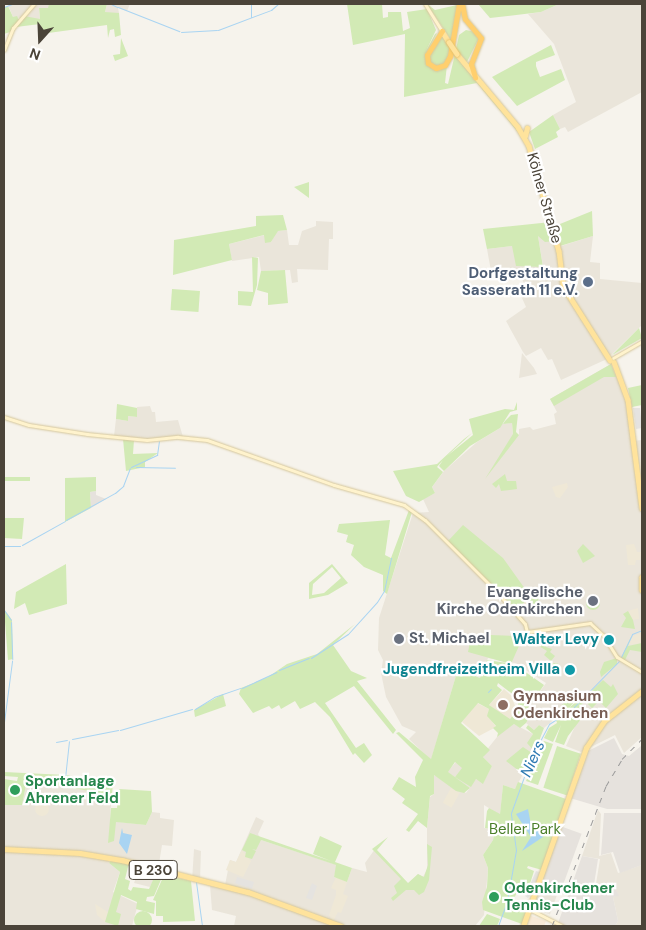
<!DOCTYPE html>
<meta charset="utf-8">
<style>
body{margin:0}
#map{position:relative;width:646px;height:930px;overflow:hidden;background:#f6f3ec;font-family:"DM Sans",sans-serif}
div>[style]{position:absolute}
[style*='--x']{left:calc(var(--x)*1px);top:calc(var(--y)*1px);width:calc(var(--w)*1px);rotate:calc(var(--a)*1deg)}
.residential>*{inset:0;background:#eae5da;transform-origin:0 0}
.commercial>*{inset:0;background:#f7ead8}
.industrial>*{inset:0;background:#e6e2dd;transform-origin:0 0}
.education>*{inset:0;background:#efe8d6;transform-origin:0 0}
.round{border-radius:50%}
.green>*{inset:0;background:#d2eab5;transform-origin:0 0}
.parking>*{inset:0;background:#e5e3e0}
.water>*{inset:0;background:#a9d4f2}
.stream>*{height:1px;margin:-0.5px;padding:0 0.5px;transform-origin:0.5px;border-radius:0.5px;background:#a9d4f2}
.roads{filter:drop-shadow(0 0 1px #d6c79b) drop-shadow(0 0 1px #d6c79b)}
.secondary>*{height:3px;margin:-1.5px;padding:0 1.5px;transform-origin:1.5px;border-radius:1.5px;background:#fff3cd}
.primary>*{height:4.5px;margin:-2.25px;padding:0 2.25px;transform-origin:2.25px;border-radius:2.25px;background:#ffe39c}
.motorway>*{height:5px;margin:-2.5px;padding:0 2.5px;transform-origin:2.5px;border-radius:2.5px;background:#ffcf6e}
.rail>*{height:1px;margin-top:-0.5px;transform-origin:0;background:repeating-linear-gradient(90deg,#9a9a9a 0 6px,transparent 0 12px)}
.bridges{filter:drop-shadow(0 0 1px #e6c16a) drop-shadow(0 0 1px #e6c16a)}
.primary-bridge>*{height:4.5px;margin:-2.25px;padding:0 2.25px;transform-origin:2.25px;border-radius:2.25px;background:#ffe39c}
.dots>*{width:14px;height:14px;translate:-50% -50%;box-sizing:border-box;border:2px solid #fff;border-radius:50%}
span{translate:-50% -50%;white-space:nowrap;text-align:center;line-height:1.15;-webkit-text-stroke:4.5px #fff;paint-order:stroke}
.shield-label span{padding:1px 4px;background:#fff;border:1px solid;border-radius:4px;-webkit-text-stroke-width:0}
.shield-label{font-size:14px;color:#4b4439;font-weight:700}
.street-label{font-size:15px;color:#4b4439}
.service-label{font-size:15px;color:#4e5e75;font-weight:700}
.right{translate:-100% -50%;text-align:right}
.worship-label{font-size:15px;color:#5b616d;font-weight:700}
.left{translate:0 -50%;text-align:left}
.culture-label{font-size:15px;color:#0d838f;font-weight:700}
.education-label{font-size:15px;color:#785e54;font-weight:700}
.leisure-label{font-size:15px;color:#27864d;font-weight:700}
.park-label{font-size:15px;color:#4a7f2a}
.water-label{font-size:16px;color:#2e7ab2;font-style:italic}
.frame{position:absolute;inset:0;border:5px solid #4b4439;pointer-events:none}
.north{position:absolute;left:15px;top:15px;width:50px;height:50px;-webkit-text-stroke:4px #fff;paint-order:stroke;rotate:200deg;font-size:14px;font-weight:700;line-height:20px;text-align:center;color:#4b4439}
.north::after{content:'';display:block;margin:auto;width:18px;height:22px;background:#4b4439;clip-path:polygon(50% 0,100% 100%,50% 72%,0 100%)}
</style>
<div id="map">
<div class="residential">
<div style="clip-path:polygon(11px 4px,49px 4px,49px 9px,39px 9px,40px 19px,36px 20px,13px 17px,8px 5px)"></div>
<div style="clip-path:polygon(107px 4px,130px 4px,127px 11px,118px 8px,119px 13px,110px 14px,105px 12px)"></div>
<div style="clip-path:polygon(559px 4px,642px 4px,642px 92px,568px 132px,565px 127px,560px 129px,553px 115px,576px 102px,554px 44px,528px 14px,541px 12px)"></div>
<div style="clip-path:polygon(316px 221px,333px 222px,333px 239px,329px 239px,328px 270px,297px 269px,298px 282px,292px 283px,290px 270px,261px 271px,259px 257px,232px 261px,229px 244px,265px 235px,271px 242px,277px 231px,287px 230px,289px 245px,298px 245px,302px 231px,316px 226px)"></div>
<div style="clip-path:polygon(538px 236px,556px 241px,558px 247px,593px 236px,590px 262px,600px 263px,600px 279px,642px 283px,642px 325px,607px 359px,561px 380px,552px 359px,548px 360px,541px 348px,526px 356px,523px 352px,506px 321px,526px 307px,522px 298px,529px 294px,521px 277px,491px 271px,487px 249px,512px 246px,543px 266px)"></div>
<div style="clip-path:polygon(522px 353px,534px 368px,537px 374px,519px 378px)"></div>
<div style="clip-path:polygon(611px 364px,625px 392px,633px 441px,642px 440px,642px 737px,624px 753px,615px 735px,581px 752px,566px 746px,577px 722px,571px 716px,583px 703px,578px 699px,544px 728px,539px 725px,534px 730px,526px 723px,530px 716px,525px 712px,546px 683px,515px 663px,488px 658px,480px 678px,458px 669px,431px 760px,409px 739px,416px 732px,402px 726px,386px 697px,381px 673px,383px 660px,378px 650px,379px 618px,413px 513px,429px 512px,423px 499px,435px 493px,432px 487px,444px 471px,477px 442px,500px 428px,500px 424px,512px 423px,513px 434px,519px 435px,519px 429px,530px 427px,533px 430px,556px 424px,554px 414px,557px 412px,550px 399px)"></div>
<div style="clip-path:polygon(150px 406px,152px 412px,155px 412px,156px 422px,178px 420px,183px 437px,159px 440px,114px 436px,116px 419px,128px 421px,128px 416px,137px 417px,137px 407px)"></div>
<div style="clip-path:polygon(514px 724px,533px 734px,530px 740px,534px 750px,519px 768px,518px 771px,523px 774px,515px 789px,503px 785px,500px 815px,484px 805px,484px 828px,495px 830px,493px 840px,483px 855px,488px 868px,484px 915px,475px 926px,234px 926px,236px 916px,212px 910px,210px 885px,192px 881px,194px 849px,201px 851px,200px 880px,225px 885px,230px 860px,236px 862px,256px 817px,264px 821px,258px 834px,261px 840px,337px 865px,334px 877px,347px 882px,352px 868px,367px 872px,365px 863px,375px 849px,408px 884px,418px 874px,423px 877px,427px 869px,427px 828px,430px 797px,434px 794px,434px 775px,466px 793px,470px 788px,447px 772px,456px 762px,463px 768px,455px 777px,473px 782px,476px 779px,483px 783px,492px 766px,483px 757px,489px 747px,501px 732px)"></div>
<div style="clip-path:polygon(27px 780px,107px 794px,106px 803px,111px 804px,110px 821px,146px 825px,152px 812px,160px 813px,160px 818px,174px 820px,172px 846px,162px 845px,158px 870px,150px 887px,134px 883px,140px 867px,110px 859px,109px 863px,120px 872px,113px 892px,138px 904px,132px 926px,4px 926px,4px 805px,22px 805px)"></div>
<div style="clip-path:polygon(598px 810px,601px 814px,599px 856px,611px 853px,618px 873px,642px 865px,642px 926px,615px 926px,618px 921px,613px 897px,618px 895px,615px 889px,595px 890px,600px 859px,582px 856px)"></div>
<div style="left:539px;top:886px;width:20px;height:23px;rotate:20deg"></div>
</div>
<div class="commercial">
<div style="clip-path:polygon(529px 915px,546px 921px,544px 926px,525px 926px)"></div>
</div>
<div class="industrial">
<div style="clip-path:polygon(96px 491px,96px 495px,106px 499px,91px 508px,90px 492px)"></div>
<div style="clip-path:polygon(614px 738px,622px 754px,629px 756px,641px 746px,642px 749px,642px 809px,607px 809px,570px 798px,586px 752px)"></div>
<div style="clip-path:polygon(604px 813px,642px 813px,642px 865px,620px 873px,613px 852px,601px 855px)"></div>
<div style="left:560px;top:826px;width:23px;height:64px;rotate:20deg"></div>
<div style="clip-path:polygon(582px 856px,598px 859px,593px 891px,614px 886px,619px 896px,613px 897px,618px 921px,615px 926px,557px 926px)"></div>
</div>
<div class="education">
<div style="clip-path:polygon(567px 483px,568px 487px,560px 498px,556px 497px,552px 487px)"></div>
<div style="clip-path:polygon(634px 544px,637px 552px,641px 552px,640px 560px,636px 560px,635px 565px,628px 565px,626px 545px)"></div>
<div class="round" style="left:519px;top:602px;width:12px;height:12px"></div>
<div style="clip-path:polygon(638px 608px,639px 619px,631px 620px,628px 611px)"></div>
<div style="clip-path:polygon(641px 633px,642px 643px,629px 645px,633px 636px)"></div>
<div style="clip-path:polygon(504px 689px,516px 700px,513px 701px,517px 710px,509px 720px,489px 705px)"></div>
<div style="clip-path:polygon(477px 703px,489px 709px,488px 716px,496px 727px,479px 736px,462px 722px)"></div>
<div style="left:451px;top:788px;width:10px;height:17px;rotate:29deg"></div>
<div class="round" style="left:35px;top:802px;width:14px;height:14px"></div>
<div style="clip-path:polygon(242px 850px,251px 861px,243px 877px,226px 870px,230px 860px,236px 862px)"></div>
<div style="clip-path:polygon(336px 877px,347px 882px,343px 894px,348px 896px,341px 913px,338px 912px,333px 921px,329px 915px,336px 895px,336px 890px,331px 888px)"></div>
<div style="clip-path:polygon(95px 904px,108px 912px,105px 922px,97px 915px)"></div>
</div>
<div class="green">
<div style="clip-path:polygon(49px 4px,107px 4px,105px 12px,119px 13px,121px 35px,115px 37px,114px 29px,110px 30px,108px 38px,107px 25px,41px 34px,40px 24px,16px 27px,24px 16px,40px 19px,39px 8px,48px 8px)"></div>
<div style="clip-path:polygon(347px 4px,382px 4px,383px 18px,388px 17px,388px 12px,401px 12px,403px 31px,410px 28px,407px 12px,427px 9px,436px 30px,426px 51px,435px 34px,437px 33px,427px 52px,430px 66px,447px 65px,445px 83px,448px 84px,455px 54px,515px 125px,522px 137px,477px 83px,404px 97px,405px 34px,353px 45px)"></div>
<div style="clip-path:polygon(427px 4px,435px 10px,457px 5px,451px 40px)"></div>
<div style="clip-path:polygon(478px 4px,559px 4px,541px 12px,490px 18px)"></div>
<div style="clip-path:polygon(8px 6px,13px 17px,17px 16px,19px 20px,10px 32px,4px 34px,4px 8px)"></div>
<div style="clip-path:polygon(466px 30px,475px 32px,479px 38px,467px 62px,456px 49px,459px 35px)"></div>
<div style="clip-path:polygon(442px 35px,450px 47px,447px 60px,440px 67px,430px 64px,428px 52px)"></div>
<div style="clip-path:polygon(121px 38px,128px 56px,115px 61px,113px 55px,120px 54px)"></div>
<div style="clip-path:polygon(551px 45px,555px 55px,536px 62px,536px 66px,540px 77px,561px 69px,565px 80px,517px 106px,492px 77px)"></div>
<div style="clip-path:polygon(553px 115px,560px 129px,556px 132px,558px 137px,535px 149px,529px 132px)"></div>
<div style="clip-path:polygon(309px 182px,309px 198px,294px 187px)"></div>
<div style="clip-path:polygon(592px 211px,593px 236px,560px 246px,555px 226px)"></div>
<div style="clip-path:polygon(283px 215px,287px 230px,278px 231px,271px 242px,265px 243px,264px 235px,229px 244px,232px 260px,173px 275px,174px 240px,256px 226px,256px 216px)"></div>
<div style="clip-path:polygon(551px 222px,556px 241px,545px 242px,538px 236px,543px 267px,516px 266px,512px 246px,487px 249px,483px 229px)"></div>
<div style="clip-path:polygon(252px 257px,258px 258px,257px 285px,251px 306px,238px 305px,238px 291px,253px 292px)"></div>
<div style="clip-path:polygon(285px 270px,288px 303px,268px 305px,268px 293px,257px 290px,261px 271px)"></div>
<div style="left:172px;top:289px;width:28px;height:21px;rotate:4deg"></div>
<div style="clip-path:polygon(639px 328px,642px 338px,612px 355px)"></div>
<div style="clip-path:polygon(611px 364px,616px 377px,604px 377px,554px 406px,550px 399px)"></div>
<div style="clip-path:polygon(642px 385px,642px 405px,632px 407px,628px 388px)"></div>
<div style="clip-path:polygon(517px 402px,517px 410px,510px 412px,500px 428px,470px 446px,444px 471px,439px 466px,443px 460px,437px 467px,443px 472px,432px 487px,435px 493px,419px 502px,406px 496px,393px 471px,437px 464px,464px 439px,472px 433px,447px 456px,473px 435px,469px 419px,505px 409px,514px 410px)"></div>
<div style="clip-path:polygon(117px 404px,137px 408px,137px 417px,128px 416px,128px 421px,116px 419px)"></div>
<div style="clip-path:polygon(518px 414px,516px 432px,519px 435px,485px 479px,513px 434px,512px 423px,503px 424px,505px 421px,511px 415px)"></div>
<div style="clip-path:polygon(123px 439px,134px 440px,133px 454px,158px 453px,145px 462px,145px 467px,126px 471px)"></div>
<div style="clip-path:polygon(505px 474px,507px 481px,516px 481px,517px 489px,501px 491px,499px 484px,496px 488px,492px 484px)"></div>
<div style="left:5px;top:477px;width:25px;height:4px"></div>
<div style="clip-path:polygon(96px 477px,96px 491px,90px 492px,91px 508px,65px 522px,65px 478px)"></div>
<div style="clip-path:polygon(409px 510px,412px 512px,387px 594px,383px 591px,383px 575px,364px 567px,351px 555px,354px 545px,346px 542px,348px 535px,337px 532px,339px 524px,390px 520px,385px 555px,391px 558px)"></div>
<div style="clip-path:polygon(4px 518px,24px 518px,22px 539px,4px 538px)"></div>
<div style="clip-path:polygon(463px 525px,503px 558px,528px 593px,540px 597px,535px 606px,526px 600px,516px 612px,448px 541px)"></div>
<div style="clip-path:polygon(583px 544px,595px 556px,583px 563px,577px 551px)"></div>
<div style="clip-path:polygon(66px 564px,67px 604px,29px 615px,25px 603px,14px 609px,16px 592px)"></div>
<div style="clip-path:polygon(evenodd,332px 564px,348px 583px,328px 595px,309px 599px,309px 583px,332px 564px,332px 567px,341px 578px,324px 593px,312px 595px,313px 584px,332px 567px)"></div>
<div class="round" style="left:586px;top:596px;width:14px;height:14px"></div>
<div style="clip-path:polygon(4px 609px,12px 620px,13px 659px,8px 660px)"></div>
<div style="clip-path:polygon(628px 611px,633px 620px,635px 629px,621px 627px,626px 618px,623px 614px)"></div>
<div style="clip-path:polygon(355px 624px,333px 645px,351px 671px,367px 678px,357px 681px,396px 730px,393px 734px,354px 686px,325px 703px,356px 748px,364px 743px,372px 755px,364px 763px,355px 753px,353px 755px,330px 717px,315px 702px,300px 709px,295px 701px,281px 709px,279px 705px,272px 709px,269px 706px,253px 713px,239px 694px,241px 688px,268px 677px,287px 664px,317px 654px)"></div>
<div style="clip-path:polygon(491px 635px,518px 636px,522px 639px,511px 664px,468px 652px,471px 637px)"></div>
<div style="clip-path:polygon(632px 635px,628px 646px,642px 643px,642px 652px,630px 650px,625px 660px,621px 658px)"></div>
<div style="clip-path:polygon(535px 638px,548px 640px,546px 647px,552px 649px,550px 652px,555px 656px,551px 661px,544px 655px,547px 651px,534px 643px)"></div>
<div style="clip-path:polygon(617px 658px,617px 664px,601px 677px,600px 672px,604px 662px)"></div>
<div style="clip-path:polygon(evenodd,487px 660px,514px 664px,544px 685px,525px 712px,530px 716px,526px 723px,520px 728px,514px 724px,497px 737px,498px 733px,493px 728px,496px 726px,487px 716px,489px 709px,478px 703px,461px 723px,490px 750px,483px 757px,492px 766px,483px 784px,476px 779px,471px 787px,455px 777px,462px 768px,455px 762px,448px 772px,470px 788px,464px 793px,456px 791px,434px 775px,434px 794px,430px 796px,427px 828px,418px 821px,409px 832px,406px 830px,418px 814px,402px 803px,405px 799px,392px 789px,399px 777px,416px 787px,415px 777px,423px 760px,396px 733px,399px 732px,431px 759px,458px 669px,480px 678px,487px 660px,498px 683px,519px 699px,517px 710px,510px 719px,489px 705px,502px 690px,497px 686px,498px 683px)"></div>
<div class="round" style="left:549px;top:663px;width:12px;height:12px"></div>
<div style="clip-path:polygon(603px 680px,611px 687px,613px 684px,618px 694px,606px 708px,599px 701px,592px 708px,583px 699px)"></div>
<div style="clip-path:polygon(223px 694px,226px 706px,195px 717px,194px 710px)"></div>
<div style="clip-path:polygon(572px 694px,577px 698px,569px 708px,579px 699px,583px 703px,572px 716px,583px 705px,588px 710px,568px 736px,564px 745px,555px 742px,561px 725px,553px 742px,544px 738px,549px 728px,557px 723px,555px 717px,566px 710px,561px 706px)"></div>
<div style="clip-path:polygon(528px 725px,534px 730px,539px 725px,544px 728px,536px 749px,523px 774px,506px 761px,523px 747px,532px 753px,534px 751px,527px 743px,533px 734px,526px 728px)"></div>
<div style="clip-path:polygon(544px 741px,553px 744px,538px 785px,526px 781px)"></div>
<div style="left:557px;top:746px;width:25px;height:44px;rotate:18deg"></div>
<div style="clip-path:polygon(4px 772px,66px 775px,113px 783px,111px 804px,106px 803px,106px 794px,27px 780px,22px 805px,4px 805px,4px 779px,17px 781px,18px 777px,4px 776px)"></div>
<div style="clip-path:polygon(518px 782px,566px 799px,542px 870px,528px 866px,527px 868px,534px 871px,529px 887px,518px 889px,513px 902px,528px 908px,522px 924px,483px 910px,482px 902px,487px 887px,488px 868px,483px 855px,493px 840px,495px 830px,485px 828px,487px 811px,489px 808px,500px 814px,503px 785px,515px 789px)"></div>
<div style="clip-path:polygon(119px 789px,151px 791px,152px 812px,146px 825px,116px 822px,114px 841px,108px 843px,111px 808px,117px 808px)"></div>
<div style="clip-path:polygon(250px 833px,331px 861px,313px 854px,320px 836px,342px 846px,335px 862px,352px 868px,347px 882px,334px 877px,336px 865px,261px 840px,256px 850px,252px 849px,256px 851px,252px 859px,245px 857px,246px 852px,242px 850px)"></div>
<div style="clip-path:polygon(388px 837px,377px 850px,408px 883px,418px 874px,424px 877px,428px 865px,427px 844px,432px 847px,429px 880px,424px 892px,419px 895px,414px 890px,406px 890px,393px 901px,391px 898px,397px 893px,394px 886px,401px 879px,372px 849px)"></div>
<div style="clip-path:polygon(111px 860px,129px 863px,125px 879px,130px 881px,128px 889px,131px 891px,133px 887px,149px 889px,156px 873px,163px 875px,154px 896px,147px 897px,146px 901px,155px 903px,154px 914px,136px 909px,137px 902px,121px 895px,116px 912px,121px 914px,118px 926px,105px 922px,120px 872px,109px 863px)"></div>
<div style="clip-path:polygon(164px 875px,191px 881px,195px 921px,163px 922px,163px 916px,156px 916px,156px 901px,153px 900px)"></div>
<div class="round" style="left:134px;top:911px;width:18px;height:18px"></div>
<div style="clip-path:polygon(487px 914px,500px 919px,497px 926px,479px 926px)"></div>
</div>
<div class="parking">
<div style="clip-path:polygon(633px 408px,640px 408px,642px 428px,636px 429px)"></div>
<div style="clip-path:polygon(536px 871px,540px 872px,533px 892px,528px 898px,525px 896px)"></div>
<div style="clip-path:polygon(237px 877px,254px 882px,252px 889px,235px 883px)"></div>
<div style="clip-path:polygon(312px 883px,317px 886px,312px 900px,306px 898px)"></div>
</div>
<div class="water">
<div style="clip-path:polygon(528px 809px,531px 825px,540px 829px,548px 824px,548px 828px,543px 837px,522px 851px,531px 837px,516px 814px)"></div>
<div style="clip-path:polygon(122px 828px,123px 833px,132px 835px,127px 854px,119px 843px)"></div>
</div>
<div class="stream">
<div style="--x:111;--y:4;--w:7;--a:27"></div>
<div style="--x:4;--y:7;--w:9;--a:-21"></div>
<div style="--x:118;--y:7;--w:66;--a:21.5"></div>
<div style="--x:251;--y:17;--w:13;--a:-90"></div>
<div style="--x:218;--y:30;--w:57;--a:-20.7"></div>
<div style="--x:271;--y:10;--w:9;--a:-41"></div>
<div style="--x:181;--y:32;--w:36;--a:-3"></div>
<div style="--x:131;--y:467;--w:29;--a:-25"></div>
<div style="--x:157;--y:455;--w:14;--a:-82"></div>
<div style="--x:136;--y:467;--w:39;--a:1"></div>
<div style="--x:66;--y:520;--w:56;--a:-28.9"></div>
<div style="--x:115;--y:493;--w:11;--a:-41"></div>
<div style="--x:123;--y:486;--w:19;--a:-69"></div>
<div style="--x:22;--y:545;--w:49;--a:-29.2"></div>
<div style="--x:4;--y:546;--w:16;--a:0"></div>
<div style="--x:4;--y:610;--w:12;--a:55"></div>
<div style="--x:11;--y:622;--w:37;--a:88"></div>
<div style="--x:621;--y:657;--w:25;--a:-64"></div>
<div style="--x:632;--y:634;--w:11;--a:-22"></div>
<div style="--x:311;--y:658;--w:44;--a:-33"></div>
<div style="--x:348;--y:634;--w:43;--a:-47.8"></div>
<div style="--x:377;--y:602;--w:13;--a:-58"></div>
<div style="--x:384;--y:591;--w:34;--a:-78"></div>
<div style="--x:279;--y:670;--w:32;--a:-22"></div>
<div style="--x:242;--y:688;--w:38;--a:-25"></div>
<div style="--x:488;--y:692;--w:4;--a:-45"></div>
<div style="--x:195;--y:709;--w:22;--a:-32"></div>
<div style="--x:214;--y:697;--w:28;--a:-19"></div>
<div style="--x:4;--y:722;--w:62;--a:-82.5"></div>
<div style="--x:120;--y:730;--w:75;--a:-16.3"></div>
<div style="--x:72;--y:739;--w:47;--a:-11.1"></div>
<div style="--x:56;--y:742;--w:11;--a:-10"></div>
<div style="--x:64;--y:787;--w:46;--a:-83.8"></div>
<div style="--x:196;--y:882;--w:44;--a:82.2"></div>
<div style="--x:498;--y:926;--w:27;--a:-70"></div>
<div style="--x:507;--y:901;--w:52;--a:-80"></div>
<div style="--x:516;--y:850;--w:37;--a:-98"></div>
<div style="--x:511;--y:813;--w:56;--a:-70.3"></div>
<div style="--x:530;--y:760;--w:41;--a:-62.2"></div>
<div style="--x:549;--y:724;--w:27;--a:-33"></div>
<div style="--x:572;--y:709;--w:67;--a:-45.6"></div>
</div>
<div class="roads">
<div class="secondary">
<div style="--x:425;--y:4;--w:32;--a:58"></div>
<div style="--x:4;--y:50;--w:24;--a:-68"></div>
<div style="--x:13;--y:28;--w:32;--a:-49"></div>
<div style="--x:613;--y:358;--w:34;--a:-30"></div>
<div style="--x:4;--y:417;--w:26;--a:18"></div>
<div style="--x:29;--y:425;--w:59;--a:8.8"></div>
<div style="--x:87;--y:434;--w:60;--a:5.7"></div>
<div style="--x:147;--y:440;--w:31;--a:-6"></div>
<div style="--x:178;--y:437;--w:29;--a:6"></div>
<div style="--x:207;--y:440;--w:135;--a:19.5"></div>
<div style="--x:334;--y:485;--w:73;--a:15.9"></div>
<div style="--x:404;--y:505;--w:26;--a:36"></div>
<div style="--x:425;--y:520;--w:100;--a:45"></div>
<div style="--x:496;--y:591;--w:44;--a:48.7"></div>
<div style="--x:525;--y:624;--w:8;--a:76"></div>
<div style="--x:527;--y:632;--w:64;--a:-8.1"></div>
<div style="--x:590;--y:623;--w:18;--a:43"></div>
<div style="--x:603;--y:635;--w:26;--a:58"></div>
<div style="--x:617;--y:657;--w:29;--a:31"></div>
<div style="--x:529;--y:909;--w:38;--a:27"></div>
</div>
<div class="primary">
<div style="--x:442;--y:31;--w:13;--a:58"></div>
<div style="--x:457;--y:54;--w:95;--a:50.1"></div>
<div style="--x:518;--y:127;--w:22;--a:60"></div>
<div style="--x:529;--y:146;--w:109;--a:74.1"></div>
<div style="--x:559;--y:251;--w:35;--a:83"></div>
<div style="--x:563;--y:286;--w:88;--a:57.6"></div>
<div style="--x:525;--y:136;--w:8;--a:-76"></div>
<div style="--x:614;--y:362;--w:40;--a:69.8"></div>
<div style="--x:628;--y:400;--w:109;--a:82.6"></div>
<div style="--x:642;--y:577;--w:13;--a:90"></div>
<div style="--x:4;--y:849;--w:76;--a:3"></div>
<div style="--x:80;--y:853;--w:43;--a:9.5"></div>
<div style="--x:122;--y:860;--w:130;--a:14.3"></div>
<div style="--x:248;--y:892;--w:99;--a:20.1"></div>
<div style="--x:523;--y:926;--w:189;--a:-70.5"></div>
<div style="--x:586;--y:748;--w:32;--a:-56"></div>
<div style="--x:604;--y:721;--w:48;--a:-38.3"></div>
</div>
<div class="motorway">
<div style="--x:462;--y:4;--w:15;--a:79"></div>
<div style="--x:465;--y:19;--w:25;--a:50"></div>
<div style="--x:481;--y:38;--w:28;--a:111"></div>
<div style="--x:471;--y:64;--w:14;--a:73"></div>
<div style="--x:442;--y:31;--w:28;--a:122"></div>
<div style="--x:427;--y:55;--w:8;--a:83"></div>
<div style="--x:428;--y:63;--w:9;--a:32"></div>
<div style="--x:436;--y:68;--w:9;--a:-18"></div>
<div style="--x:445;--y:65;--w:10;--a:-61"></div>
<div style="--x:450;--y:56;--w:53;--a:-80.2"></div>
</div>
</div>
<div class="rail">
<div style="--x:552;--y:926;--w:150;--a:-68.9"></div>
<div style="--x:606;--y:786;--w:31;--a:-59"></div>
<div style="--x:622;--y:759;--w:28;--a:-45"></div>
</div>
<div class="bridges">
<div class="primary-bridge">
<div style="--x:449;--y:42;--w:14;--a:56"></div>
</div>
</div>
<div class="dots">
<div style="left:588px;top:282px;background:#5c6f8a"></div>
<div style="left:593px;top:601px;background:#6b7280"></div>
<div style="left:399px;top:639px;background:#6b7280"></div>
<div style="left:609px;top:640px;background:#0f9aa8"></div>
<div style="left:570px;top:670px;background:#0f9aa8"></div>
<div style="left:503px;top:705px;background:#8d6e63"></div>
<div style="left:15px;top:790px;background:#2e9e5b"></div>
<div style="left:494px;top:897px;background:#2e9e5b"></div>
</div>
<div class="shield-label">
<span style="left:153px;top:870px">B 230</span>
</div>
<div class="street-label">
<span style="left:544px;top:198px;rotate:74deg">Kölner Straße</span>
</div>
<div class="service-label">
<span class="right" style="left:578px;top:282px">Dorfgestaltung<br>Sasserath 11 e.V.</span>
</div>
<div class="worship-label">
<span class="right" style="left:583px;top:601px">Evangelische<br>Kirche Odenkirchen</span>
<span class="left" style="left:409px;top:639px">St. Michael</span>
</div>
<div class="culture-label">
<span class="right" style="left:599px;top:640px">Walter Levy</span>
<span class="right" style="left:560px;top:670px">Jugendfreizeitheim Villa</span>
</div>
<div class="education-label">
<span class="left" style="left:513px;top:705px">Gymnasium<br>Odenkirchen</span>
</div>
<div class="leisure-label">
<span class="left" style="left:25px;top:790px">Sportanlage<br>Ahrener Feld</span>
<span class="left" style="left:504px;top:897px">Odenkirchener<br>Tennis-Club</span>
</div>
<div class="park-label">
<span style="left:525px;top:830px">Beller Park</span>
</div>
<div class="water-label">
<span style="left:533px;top:759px;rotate:-66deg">Niers</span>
</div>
<div class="frame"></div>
<div class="north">N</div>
</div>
